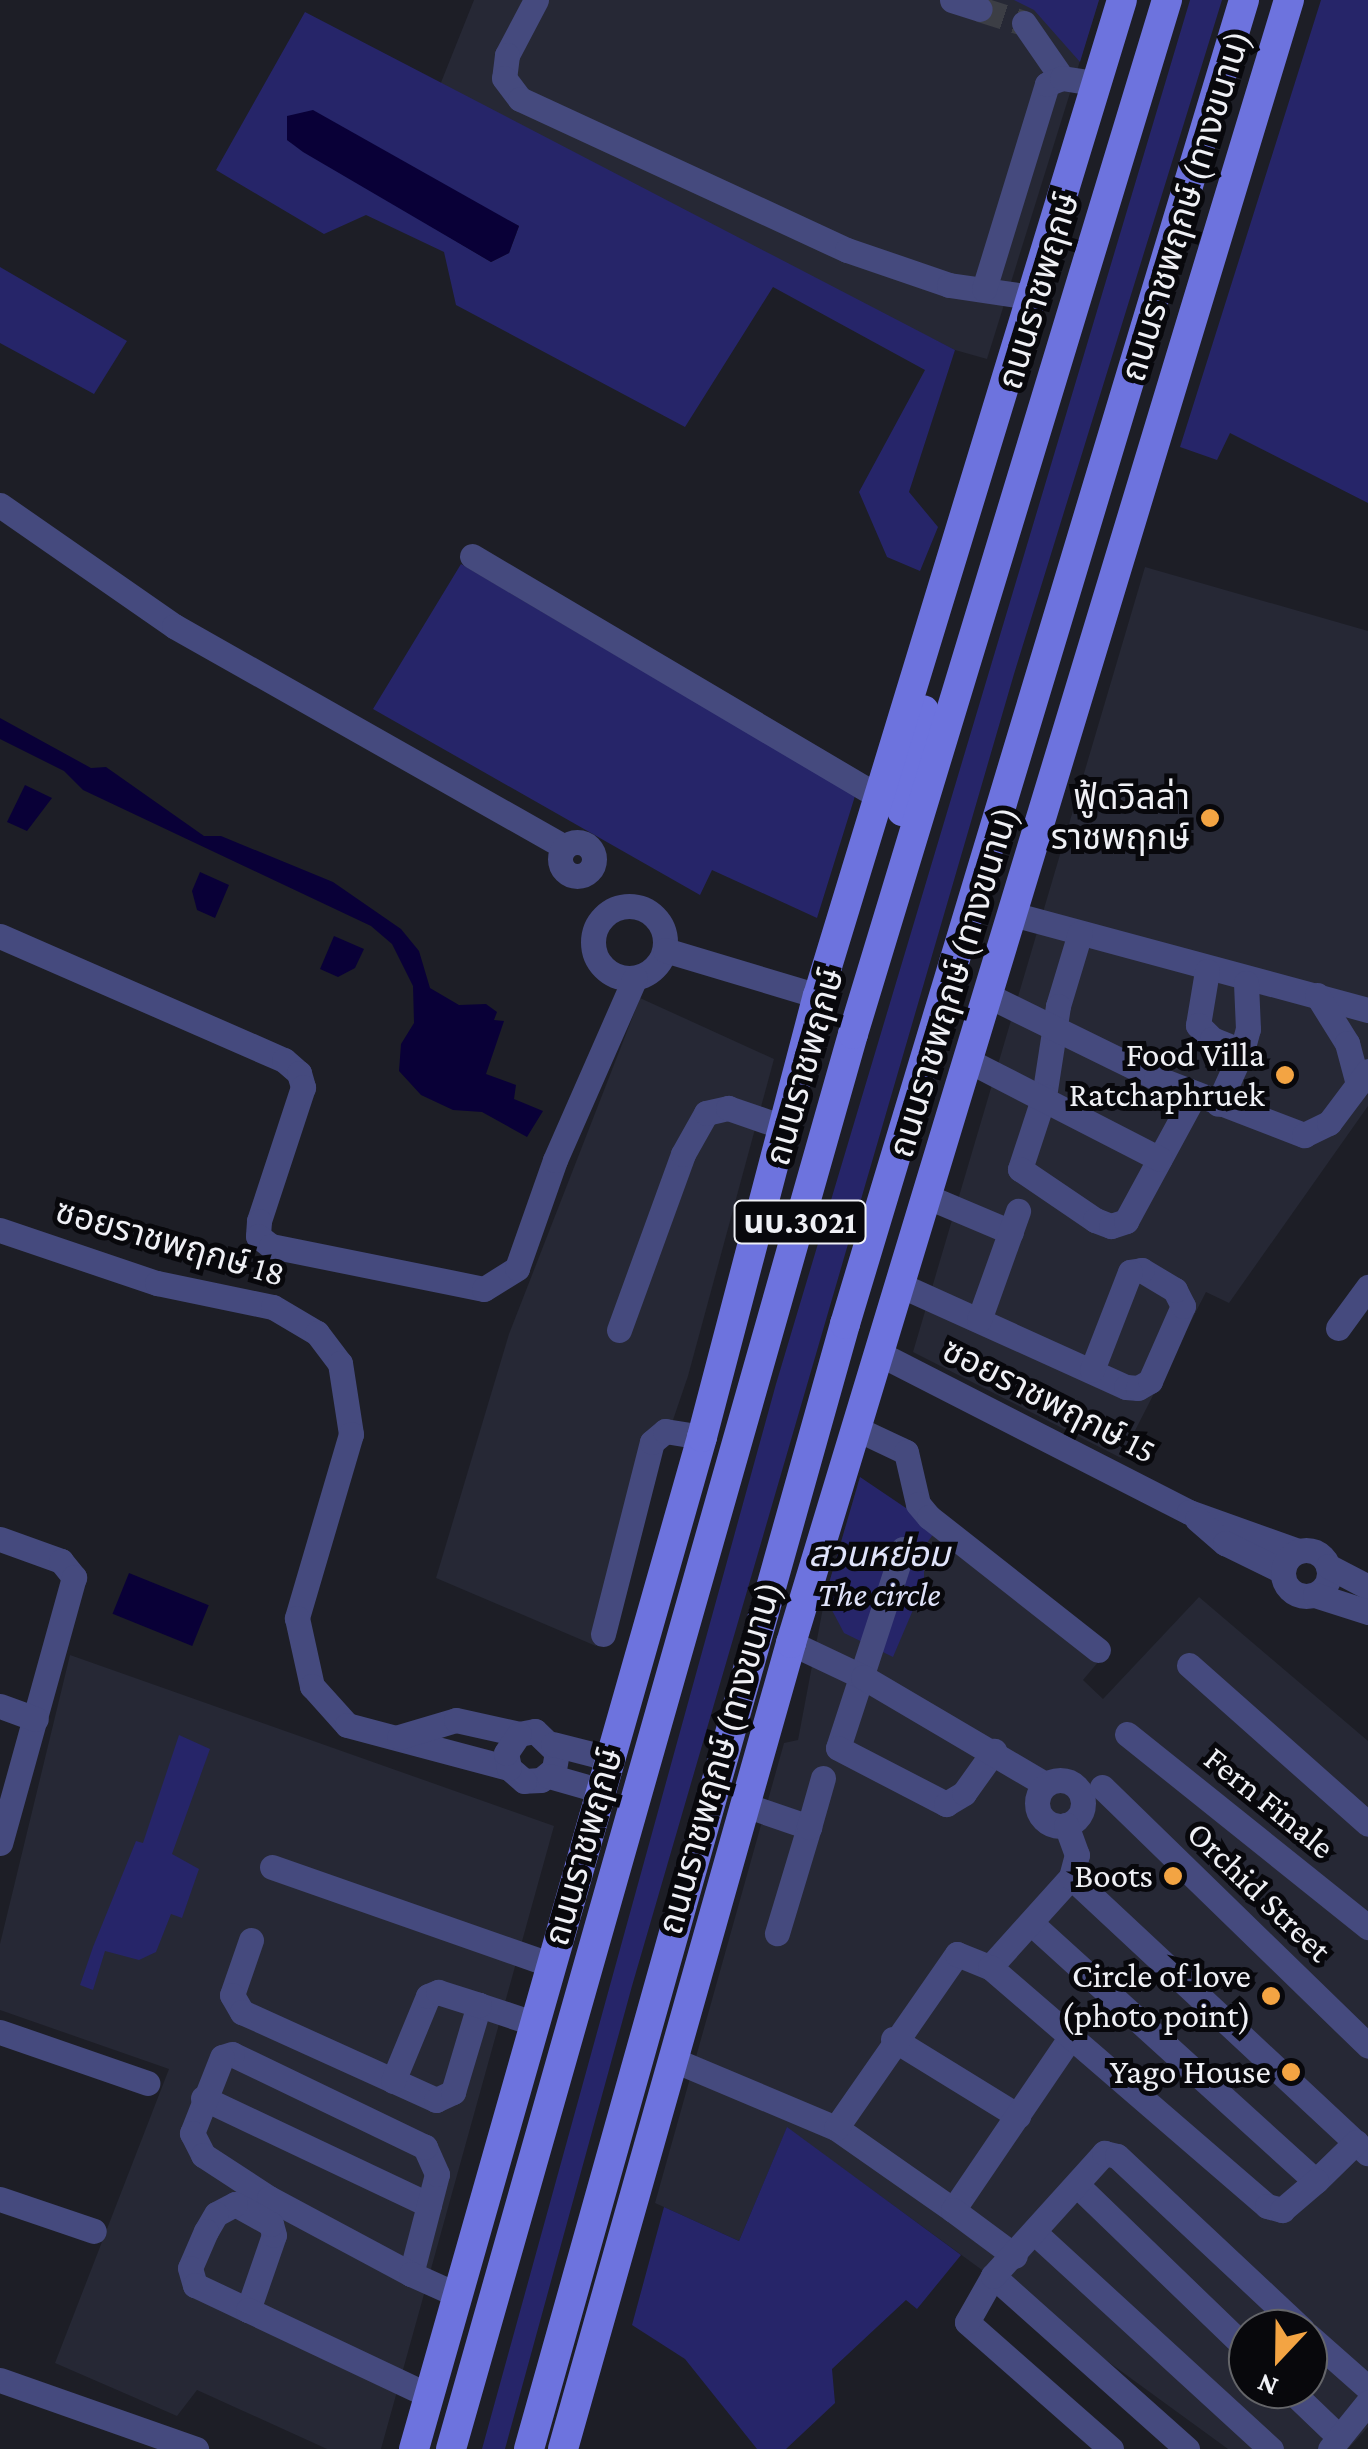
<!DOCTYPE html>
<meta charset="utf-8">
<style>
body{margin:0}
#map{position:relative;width:1368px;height:2449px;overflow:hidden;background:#1d1e26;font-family:"Crimson Pro","Noto Sans Thai",serif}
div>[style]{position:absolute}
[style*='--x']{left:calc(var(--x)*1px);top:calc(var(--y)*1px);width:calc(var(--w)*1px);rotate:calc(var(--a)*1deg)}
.built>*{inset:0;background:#262835}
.green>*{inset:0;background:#262569}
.water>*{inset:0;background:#090037;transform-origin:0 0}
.minor-tunnel>*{height:25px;margin-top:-12.5px;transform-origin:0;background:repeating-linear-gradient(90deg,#3c3e45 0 25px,transparent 0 37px)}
.minor>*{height:25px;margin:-12.5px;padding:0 12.5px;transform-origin:12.5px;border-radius:12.5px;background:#454a7e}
.minor>.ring{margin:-12.5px;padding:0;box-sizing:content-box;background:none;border:25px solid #454a7e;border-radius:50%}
.major>*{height:30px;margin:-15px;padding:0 15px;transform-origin:15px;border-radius:15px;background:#6d73de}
.dots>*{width:28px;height:28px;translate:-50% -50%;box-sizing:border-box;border:5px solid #08080c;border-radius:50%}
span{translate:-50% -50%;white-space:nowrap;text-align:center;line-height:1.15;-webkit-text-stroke:10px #08080c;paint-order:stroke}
.shield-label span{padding:2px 8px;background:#08080c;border:2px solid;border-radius:8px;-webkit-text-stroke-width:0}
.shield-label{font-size:32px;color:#eff0f5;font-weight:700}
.street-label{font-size:35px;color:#eff0f5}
.poi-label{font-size:35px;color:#eff0f5}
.right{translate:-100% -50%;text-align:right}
.park-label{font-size:35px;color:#dfe3fa;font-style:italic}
.north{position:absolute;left:1228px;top:2309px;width:100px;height:100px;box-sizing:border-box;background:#08080c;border:2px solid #646569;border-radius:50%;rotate:202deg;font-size:28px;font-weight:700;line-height:40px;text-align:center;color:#eff0f5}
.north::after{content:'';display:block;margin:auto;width:35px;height:45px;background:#f3a443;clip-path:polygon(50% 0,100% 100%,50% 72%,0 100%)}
</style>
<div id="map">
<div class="built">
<div style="clip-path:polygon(474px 0,1099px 0,987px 359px,955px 350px,764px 256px,440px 85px)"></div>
<div style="clip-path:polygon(1145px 567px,1368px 631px,1368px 1106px,1229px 1303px,1206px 1292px,1121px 1458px,913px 1352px)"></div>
<div style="clip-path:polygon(640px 998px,774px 1059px,688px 1376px,596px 1646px,436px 1578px,509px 1334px)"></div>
<div style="clip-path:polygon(evenodd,860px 1477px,1099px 1661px,1083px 1680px,1103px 1699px,1199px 1597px,1368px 1741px,1368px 2427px,1348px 2449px,1228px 2449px,787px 2128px,739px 2241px,655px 2203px,784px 1743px,798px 1740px,825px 1597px,860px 1477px,1248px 2329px,1308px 2329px,1308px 2389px,1248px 2389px,1248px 2329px)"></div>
<div style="clip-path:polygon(70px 1655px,554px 1826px,381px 2449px,327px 2449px,197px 2390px,177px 2416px,55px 2363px,169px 2069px,0 2010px,0 1944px)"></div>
</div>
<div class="green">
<div style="clip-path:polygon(1014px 0,1099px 0,1080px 62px,1034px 10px)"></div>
<div style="clip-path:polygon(1190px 0,1222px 0,1014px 674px,632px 1986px,505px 2449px,482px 2449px,776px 1384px)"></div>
<div style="clip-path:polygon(1321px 0,1368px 0,1368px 503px,1230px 433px,1217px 460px,1180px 447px)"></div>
<div style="clip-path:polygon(evenodd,305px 12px,955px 350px,909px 492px,938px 527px,920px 571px,887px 557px,859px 492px,925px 370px,773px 287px,685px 427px,456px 305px,444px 252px,366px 215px,324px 234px,216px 170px,305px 12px,287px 140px,470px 202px,519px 226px,509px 253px,491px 262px,287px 140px)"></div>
<div style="clip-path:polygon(0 267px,127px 341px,94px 394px,0 343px)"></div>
<div style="clip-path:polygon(461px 564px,855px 796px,817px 918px,712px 870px,700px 895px,373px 709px)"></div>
<div style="clip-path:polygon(860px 1477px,937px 1529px,924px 1547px,924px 1584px,893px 1657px,844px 1633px,825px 1597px)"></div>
<div style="clip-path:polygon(179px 1735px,210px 1749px,172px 1854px,199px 1869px,182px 1918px,171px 1914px,156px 1952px,139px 1960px,105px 1951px,93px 1990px,80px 1985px,93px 1947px,136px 1841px,143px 1843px)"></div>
<div style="clip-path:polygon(787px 2127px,961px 2255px,917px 2309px,906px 2300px,832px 2369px,835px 2403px,786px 2449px,757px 2449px,685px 2359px,632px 2325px,664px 2207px,739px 2241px)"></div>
</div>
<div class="water">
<div style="clip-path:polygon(313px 110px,519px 226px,509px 253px,491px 262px,303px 152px,287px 140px,287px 116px)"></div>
<div style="clip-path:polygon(0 718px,91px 768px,106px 767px,204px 836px,221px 836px,333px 882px,401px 929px,419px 951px,430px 988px,459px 1005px,486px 1004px,497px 1012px,494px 1020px,504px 1021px,486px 1074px,516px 1085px,514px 1099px,543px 1111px,527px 1137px,482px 1112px,453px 1110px,421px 1095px,399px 1071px,401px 1044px,414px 1023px,413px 986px,392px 944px,371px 926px,83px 790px,64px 771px,0 739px)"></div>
<div style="clip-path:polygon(25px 785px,52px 798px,27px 831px,7px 822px)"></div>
<div style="clip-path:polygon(200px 872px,229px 885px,215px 918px,197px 910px,192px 891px)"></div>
<div style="clip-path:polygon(334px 936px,364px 949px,355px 968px,338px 977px,320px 969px)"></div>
<div style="left:129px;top:1573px;width:86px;height:44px;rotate:22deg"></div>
</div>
<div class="minor-tunnel">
<div style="--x:980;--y:9;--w:46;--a:17.7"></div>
</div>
<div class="minor">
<div style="--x:536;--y:0;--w:62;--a:117.8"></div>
<div style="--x:507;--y:55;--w:23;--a:97"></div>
<div style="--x:504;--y:78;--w:26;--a:53"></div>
<div style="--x:520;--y:99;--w:360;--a:24.8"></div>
<div style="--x:847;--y:250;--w:108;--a:18.9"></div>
<div style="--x:949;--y:285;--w:83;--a:8.3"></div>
<div style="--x:952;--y:0;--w:29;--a:18"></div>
<div style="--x:1024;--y:23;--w:67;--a:55.4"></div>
<div style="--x:984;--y:289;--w:214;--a:-72.9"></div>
<div style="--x:1047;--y:84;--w:16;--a:-22"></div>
<div style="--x:1062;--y:78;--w:30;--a:9"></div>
<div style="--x:0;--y:505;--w:212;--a:34.8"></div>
<div style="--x:174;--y:626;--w:449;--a:29.5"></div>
<div style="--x:472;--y:556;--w:473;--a:30.6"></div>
<div class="ring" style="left:560px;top:842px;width:9px;height:9px"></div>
<div class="ring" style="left:593px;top:906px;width:47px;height:47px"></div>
<div style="--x:1016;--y:915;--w:365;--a:15.1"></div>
<div style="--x:1080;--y:933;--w:76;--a:106.8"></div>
<div style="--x:1058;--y:1006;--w:91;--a:98.8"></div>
<div style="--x:1044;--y:1096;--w:77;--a:108.2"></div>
<div style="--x:1020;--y:1169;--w:91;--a:34.2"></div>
<div style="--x:1095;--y:1220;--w:17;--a:21"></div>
<div style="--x:1111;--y:1226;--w:16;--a:-18"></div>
<div style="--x:1126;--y:1221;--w:145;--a:-61.5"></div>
<div style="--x:0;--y:936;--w:310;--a:23.6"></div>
<div style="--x:284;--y:1060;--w:20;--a:41"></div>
<div style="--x:299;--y:1073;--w:15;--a:74"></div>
<div style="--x:303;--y:1087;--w:141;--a:108.2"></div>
<div style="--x:259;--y:1221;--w:15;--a:94"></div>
<div style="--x:258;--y:1236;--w:16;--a:38"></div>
<div style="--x:271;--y:1246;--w:217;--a:11.4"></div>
<div style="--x:484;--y:1289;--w:39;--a:-32"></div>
<div style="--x:517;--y:1268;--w:114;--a:-70.6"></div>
<div style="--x:555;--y:1160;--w:199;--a:-66.3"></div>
<div style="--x:665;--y:950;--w:160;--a:16.7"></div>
<div style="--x:1207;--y:971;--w:55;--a:99.5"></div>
<div style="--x:1198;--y:1025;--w:20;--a:45"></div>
<div style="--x:1212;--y:1039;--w:32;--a:22"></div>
<div style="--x:1242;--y:1051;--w:58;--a:114.4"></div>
<div style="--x:1317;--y:995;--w:57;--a:58"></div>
<div style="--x:1347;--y:1043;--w:42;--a:75"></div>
<div style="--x:991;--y:997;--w:184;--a:26.1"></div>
<div style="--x:1156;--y:1078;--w:159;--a:21.1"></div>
<div style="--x:1304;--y:1135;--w:28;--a:-26"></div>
<div style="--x:1329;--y:1123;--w:65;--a:-53.1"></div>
<div style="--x:1242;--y:1051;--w:23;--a:-75"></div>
<div style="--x:1248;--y:1029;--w:46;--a:-92.5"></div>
<div style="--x:971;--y:1062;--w:212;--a:27.2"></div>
<div style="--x:928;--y:1197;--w:90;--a:22.9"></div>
<div style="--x:0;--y:1230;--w:166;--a:18.7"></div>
<div style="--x:157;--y:1283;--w:118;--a:11.7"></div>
<div style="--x:273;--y:1307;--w:51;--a:30.6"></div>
<div style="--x:317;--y:1333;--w:38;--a:53"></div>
<div style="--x:340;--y:1363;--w:72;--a:81.2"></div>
<div style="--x:351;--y:1434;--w:192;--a:106.4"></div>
<div style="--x:297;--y:1618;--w:70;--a:77.6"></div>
<div style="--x:312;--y:1686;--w:52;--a:48.1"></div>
<div style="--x:347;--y:1725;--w:168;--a:14.9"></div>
<div style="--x:900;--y:1285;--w:248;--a:24.3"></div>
<div style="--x:1126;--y:1387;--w:12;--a:5"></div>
<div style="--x:1138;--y:1388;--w:14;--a:-30"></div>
<div style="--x:1150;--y:1381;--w:82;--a:-66.3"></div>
<div style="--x:1183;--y:1306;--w:18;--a:-117"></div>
<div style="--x:1175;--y:1290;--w:39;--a:-149"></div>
<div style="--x:1142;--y:1270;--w:12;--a:171"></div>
<div style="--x:1130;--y:1272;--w:105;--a:111.2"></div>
<div style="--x:979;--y:1320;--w:116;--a:-70.3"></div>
<div style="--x:1338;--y:1328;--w:51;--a:-53.8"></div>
<div style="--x:619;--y:1330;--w:187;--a:-70"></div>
<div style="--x:683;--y:1154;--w:47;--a:-60.7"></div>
<div style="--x:706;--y:1113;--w:23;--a:-13"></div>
<div style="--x:728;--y:1108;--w:58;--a:19.1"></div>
<div style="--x:878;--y:1353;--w:349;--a:27.1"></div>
<div style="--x:1189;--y:1512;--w:116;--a:19.7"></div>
<div style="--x:855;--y:1428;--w:56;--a:25.2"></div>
<div style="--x:906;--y:1452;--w:53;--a:77"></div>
<div style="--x:918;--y:1504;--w:17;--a:50"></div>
<div style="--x:929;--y:1517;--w:215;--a:38.2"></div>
<div style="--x:1197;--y:1519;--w:37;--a:41"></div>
<div style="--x:1225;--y:1543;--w:64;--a:26.2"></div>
<div style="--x:0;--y:1539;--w:65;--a:19.8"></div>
<div style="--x:61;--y:1561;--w:21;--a:51"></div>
<div style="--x:74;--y:1577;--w:276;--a:105.5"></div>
<div style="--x:903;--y:1549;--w:209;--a:108.1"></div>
<div style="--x:838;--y:1748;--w:122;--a:27.4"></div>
<div style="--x:946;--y:1804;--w:21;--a:-31"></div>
<div style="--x:964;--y:1793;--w:52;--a:-54.5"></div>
<div class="ring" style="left:1283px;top:1550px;width:21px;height:21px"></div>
<div style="--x:1328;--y:1566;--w:45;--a:27.7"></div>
<div style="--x:1315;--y:1595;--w:56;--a:17.8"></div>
<div style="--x:603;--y:1634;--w:198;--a:-75.7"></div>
<div style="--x:652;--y:1442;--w:17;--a:-40"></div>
<div style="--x:665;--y:1431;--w:37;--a:9"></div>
<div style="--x:791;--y:1643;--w:80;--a:25.3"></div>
<div style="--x:863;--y:1677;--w:211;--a:30.5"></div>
<div style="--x:1189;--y:1665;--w:239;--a:41.6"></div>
<div style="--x:0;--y:1706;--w:38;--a:20"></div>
<div style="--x:1127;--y:1734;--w:309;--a:38.7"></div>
<div style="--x:399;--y:1737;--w:59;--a:-16.6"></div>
<div style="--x:456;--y:1720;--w:65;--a:12.5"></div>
<div style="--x:519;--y:1734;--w:16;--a:-11"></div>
<div style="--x:535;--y:1731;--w:30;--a:44"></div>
<div style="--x:557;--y:1752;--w:17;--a:100"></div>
<div style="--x:554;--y:1769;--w:17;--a:140"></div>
<div style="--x:541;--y:1780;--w:17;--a:177"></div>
<div style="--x:524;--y:1781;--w:20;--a:-139"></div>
<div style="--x:509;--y:1768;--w:15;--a:-101"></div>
<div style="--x:506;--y:1753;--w:23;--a:-56"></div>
<div style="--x:553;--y:1744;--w:57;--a:14.3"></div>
<div style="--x:549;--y:1776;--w:51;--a:15.9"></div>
<div class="ring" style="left:1037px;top:1780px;width:21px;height:21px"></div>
<div style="--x:1102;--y:1787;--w:371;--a:44.2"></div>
<div style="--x:745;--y:1805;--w:68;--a:19"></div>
<div style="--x:809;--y:1827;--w:111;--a:106.8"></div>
<div style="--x:809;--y:1827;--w:51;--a:-74.1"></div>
<div style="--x:272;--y:1867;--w:293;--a:19.3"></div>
<div style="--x:1071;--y:1877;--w:405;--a:43"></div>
<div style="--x:1031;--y:1923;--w:384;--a:42.2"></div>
<div style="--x:1316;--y:2181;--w:56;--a:-44.3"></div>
<div style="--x:251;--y:1940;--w:58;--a:109.1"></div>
<div style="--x:232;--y:1995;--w:20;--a:60"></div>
<div style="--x:242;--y:2012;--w:213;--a:24.4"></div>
<div style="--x:436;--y:2100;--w:19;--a:-25"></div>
<div style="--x:453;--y:2092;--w:91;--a:-73.4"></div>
<div style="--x:479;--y:2005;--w:57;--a:18.4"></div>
<div style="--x:990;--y:1967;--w:121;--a:-48"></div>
<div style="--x:1071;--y:1877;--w:23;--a:-75"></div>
<div style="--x:1077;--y:1855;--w:32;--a:-110"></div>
<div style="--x:0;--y:2032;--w:156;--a:19.1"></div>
<div style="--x:893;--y:2039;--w:147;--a:31.6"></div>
<div style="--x:674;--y:2060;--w:176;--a:22.8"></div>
<div style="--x:836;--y:2128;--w:143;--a:35"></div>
<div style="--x:953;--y:2210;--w:207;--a:-55.8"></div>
<div style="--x:393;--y:2081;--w:92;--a:-67.6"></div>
<div style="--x:428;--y:1996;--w:11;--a:-22"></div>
<div style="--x:438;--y:1992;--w:43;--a:17.6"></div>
<div style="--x:203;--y:2098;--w:250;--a:25.3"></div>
<div style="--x:836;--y:2128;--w:212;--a:-55.2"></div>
<div style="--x:957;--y:1954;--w:35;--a:22"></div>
<div style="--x:990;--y:1967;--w:366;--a:40.8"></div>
<div style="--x:1267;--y:2206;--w:16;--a:15"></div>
<div style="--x:1282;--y:2210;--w:45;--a:-40.5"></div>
<div style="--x:1077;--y:2185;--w:238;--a:44"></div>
<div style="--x:0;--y:2199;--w:99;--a:18.8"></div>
<div style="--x:953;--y:2210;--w:77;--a:36.6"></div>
<div style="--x:1035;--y:2233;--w:320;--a:42.5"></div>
<div style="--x:411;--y:2274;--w:103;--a:-75.4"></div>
<div style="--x:437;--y:2174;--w:30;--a:-114"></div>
<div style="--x:425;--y:2147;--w:214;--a:-154.3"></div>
<div style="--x:232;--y:2054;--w:10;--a:163"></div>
<div style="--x:222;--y:2057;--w:82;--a:111.5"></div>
<div style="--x:192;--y:2133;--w:25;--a:63"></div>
<div style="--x:203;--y:2155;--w:79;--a:33.1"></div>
<div style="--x:269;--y:2198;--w:161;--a:28.2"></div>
<div style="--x:411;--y:2274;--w:51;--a:24.1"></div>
<div style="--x:993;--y:2276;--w:260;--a:41.7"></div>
<div style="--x:248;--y:2310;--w:79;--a:-70.9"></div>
<div style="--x:274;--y:2235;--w:11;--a:-105"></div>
<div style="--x:271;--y:2224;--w:41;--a:-150.9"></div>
<div style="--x:235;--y:2204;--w:21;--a:152"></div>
<div style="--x:216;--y:2214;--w:20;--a:120"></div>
<div style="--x:206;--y:2231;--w:40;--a:113.4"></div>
<div style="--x:190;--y:2268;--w:18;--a:74"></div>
<div style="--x:195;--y:2285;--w:59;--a:25.3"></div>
<div style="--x:248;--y:2310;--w:199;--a:25.3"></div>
<div style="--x:1308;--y:2335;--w:80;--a:41.5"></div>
<div style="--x:0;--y:2380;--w:208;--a:19.4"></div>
<div style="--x:1289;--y:2389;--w:69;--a:43.8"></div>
<div style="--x:1111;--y:2449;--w:192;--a:-138.6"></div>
<div style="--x:967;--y:2322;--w:53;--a:-60.5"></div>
<div style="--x:993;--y:2276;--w:166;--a:-47.9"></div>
<div style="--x:1104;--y:2153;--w:13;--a:13"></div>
<div style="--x:1117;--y:2156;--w:253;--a:43.1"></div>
<div style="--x:1330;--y:2449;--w:60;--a:-51"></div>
</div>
<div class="major">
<div style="--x:902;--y:811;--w:103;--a:-77.7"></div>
<div style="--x:414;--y:2449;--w:1052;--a:-74.11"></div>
<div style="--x:702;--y:1437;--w:456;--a:-75.3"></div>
<div style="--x:818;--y:996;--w:1041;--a:-73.03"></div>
<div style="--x:451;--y:2449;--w:1471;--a:-74.14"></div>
<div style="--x:853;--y:1034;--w:1081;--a:-73.11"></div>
<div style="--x:529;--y:2449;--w:1169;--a:-74.31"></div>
<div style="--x:845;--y:1324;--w:1383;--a:-73.23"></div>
<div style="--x:563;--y:2449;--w:838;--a:-74.2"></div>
<div style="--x:791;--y:1643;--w:1717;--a:-73.14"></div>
</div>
<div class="dots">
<div style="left:1210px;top:818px;background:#f3a443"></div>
<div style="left:1285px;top:1075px;background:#f3a443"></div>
<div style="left:1173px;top:1876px;background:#f3a443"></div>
<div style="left:1271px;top:1996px;background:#f3a443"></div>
<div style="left:1291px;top:2072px;background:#f3a443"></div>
</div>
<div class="shield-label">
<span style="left:800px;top:1222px">นบ.3021</span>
</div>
<div class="street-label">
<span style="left:1186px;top:206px;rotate:-73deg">ถนนราชพฤกษ์ (ทางขนาน)</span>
<span style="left:1039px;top:291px;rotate:-73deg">ถนนราชพฤกษ์</span>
<span style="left:954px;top:982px;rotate:-73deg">ถนนราชพฤกษ์ (ทางขนาน)</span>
<span style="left:805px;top:1067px;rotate:-74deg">ถนนราชพฤกษ์</span>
<span style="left:170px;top:1243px;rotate:16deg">ซอยราชพฤกษ์ 18</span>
<span style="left:1049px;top:1401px;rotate:27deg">ซอยราชพฤกษ์ 15</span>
<span style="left:720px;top:1758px;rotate:-74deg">ถนนราชพฤกษ์ (ทางขนาน)</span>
<span style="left:1269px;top:1803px;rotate:39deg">Fern Finale</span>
<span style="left:584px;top:1847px;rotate:-74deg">ถนนราชพฤกษ์</span>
<span style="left:1259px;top:1892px;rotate:44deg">Orchid Street</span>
</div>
<div class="poi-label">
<span class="right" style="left:1190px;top:818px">ฟู้ดวิลล่า<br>ราชพฤกษ์</span>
<span class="right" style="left:1265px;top:1075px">Food Villa<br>Ratchaphruek</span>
<span class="right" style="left:1153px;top:1876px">Boots</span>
<span class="right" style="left:1251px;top:1996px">Circle of love<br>(photo point)</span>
<span class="right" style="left:1271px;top:2072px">Yago House</span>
</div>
<div class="park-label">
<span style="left:879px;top:1575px">สวนหย่อม<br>The circle</span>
</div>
<div class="north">N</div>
</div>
